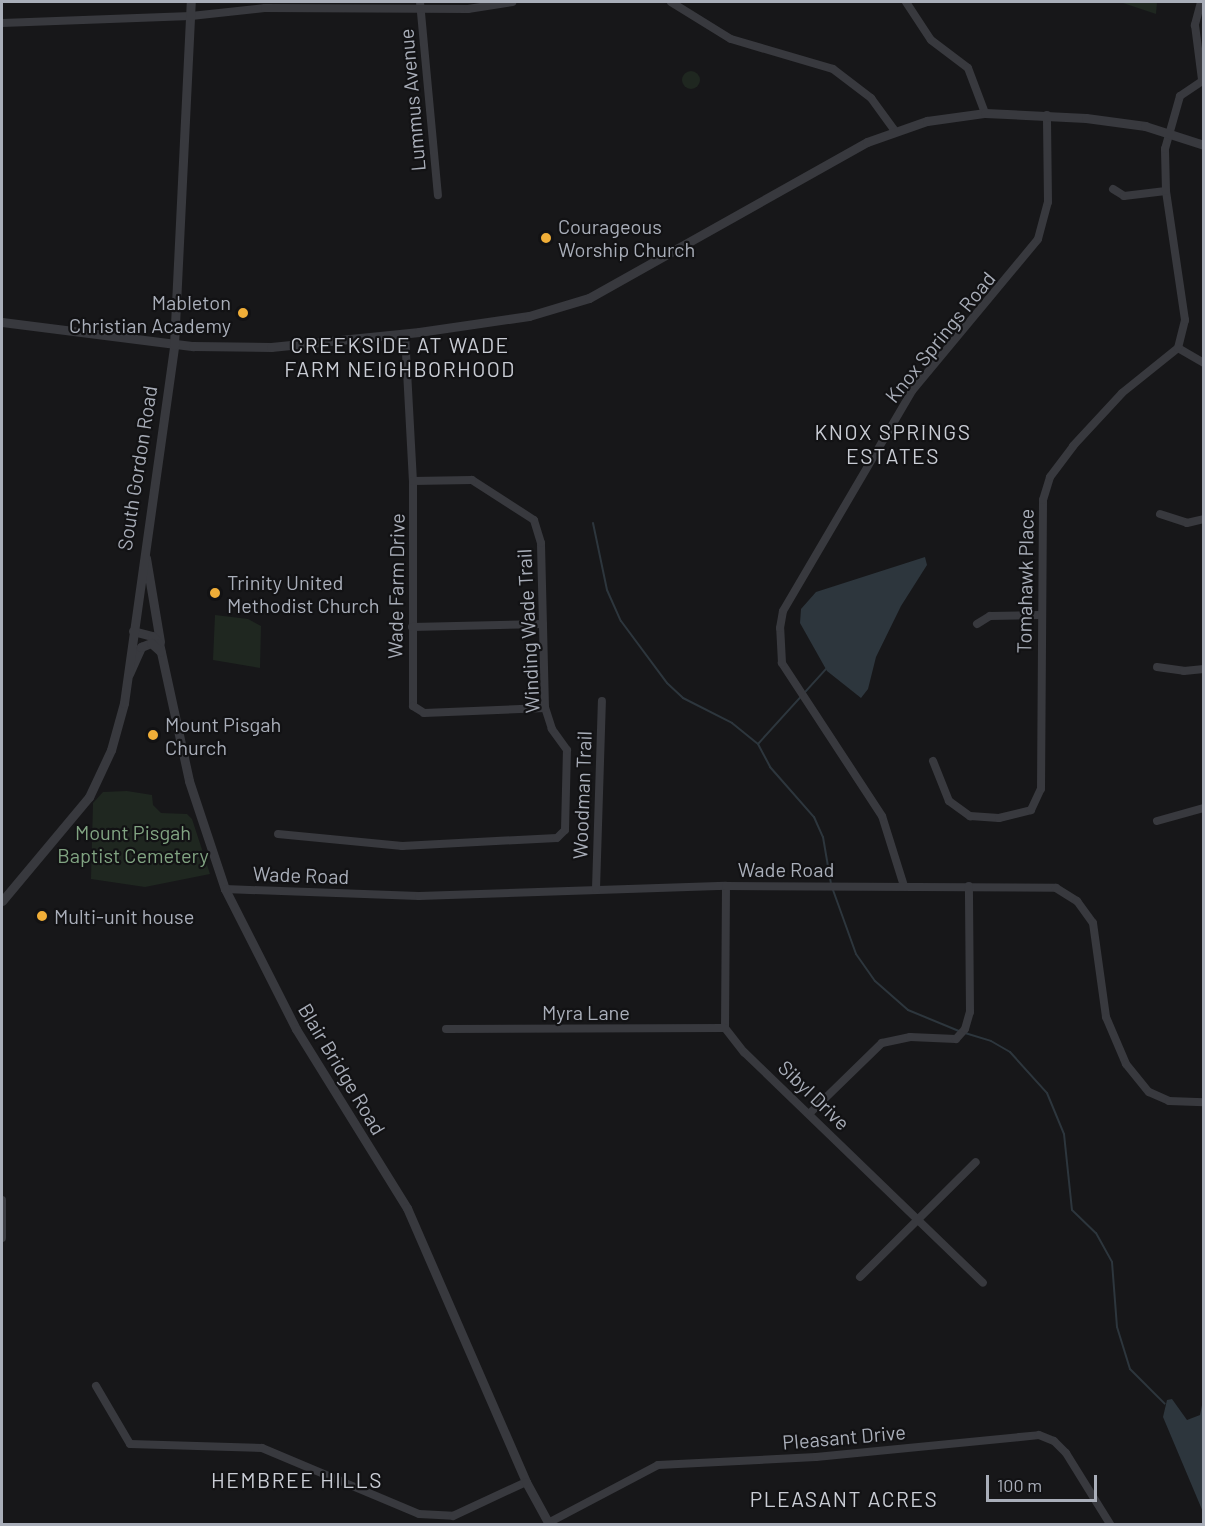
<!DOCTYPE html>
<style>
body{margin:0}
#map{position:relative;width:1205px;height:1526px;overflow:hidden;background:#171719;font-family:Barlow,sans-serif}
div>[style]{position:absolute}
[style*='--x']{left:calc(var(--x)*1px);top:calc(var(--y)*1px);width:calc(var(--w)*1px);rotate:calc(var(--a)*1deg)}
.green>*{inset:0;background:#1f2720}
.round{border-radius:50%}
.water>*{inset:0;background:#2d363d}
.stream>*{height:2px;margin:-1px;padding:0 1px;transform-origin:1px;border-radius:1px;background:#2d363d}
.minor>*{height:8px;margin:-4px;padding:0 4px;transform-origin:4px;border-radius:4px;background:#38393e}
.tertiary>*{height:9px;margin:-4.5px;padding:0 4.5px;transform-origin:4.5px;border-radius:4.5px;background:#38393e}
.dots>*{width:16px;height:16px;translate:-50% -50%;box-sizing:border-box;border:3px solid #121214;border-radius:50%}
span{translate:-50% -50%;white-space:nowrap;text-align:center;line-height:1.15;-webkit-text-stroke:4.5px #121214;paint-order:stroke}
.street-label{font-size:20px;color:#a9aeb9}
.poi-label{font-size:20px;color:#a9aeb9}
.left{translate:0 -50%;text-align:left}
.right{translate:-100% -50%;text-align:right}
.park-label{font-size:20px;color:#81a482}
.neighbourhood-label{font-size:21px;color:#cacdd5;letter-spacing:1.5px}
.frame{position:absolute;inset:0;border:3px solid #a9aeb9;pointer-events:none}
.scale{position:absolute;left:986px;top:1475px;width:111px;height:27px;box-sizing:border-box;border:3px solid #a9aeb9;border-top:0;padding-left:8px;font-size:18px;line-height:21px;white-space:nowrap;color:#a9aeb9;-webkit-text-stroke:4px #121214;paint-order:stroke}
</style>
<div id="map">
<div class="green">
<div style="clip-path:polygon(1120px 2px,1157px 2px,1156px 14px)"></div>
<div class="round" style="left:682px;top:71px;width:18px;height:18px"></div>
<div style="clip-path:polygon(215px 615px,248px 619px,261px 626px,260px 668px,213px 660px)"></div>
<div style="clip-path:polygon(127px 791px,152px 795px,153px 805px,161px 813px,187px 814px,192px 819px,210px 874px,145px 887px,91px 879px,93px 803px,103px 792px)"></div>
</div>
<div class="water">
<div style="clip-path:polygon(925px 557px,927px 565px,901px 606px,876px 657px,868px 689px,861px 698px,827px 671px,800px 623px,801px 609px,816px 592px)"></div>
<div style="clip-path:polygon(1172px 1399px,1187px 1420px,1200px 1415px,1203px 1400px,1203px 1512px,1163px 1417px,1167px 1400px)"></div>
</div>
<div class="stream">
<div style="--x:593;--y:523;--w:68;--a:78.2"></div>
<div style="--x:607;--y:590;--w:34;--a:66"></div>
<div style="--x:621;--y:621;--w:77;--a:53.4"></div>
<div style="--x:667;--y:683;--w:22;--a:43"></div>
<div style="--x:683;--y:698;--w:55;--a:27"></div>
<div style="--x:732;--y:723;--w:33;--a:39"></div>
<div style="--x:758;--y:744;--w:26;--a:62"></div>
<div style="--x:770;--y:767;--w:67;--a:48.7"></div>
<div style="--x:814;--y:817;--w:22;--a:66"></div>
<div style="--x:823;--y:837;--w:48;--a:80.3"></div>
<div style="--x:758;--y:744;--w:101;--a:-47.8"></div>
<div style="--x:833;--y:890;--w:68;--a:70.2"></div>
<div style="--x:856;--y:954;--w:33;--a:55"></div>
<div style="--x:875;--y:981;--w:44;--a:41.3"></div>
<div style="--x:908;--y:1010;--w:55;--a:22.4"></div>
<div style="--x:965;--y:1033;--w:27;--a:17"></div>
<div style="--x:991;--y:1041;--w:22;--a:30"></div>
<div style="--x:1010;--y:1052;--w:55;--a:47.9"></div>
<div style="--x:1047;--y:1093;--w:44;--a:67.5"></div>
<div style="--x:1064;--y:1134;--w:76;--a:84"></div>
<div style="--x:1072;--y:1210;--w:33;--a:44"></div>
<div style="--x:1096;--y:1233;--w:33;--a:61"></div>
<div style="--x:1112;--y:1262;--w:65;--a:85.6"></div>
<div style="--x:1117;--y:1327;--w:44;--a:72.8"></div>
<div style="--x:1130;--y:1369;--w:49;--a:45"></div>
</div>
<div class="minor">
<div style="--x:420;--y:2;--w:194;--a:84.7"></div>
<div style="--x:671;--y:2;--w:70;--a:31.7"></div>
<div style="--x:731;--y:39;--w:106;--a:16.4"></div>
<div style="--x:833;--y:69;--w:48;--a:37.3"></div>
<div style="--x:871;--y:98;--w:41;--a:54"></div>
<div style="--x:906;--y:2;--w:45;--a:56.7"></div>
<div style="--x:931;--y:40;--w:46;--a:37.1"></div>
<div style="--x:968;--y:68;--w:48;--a:69.3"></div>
<div style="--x:1201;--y:2;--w:24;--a:105"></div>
<div style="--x:1195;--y:25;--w:55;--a:82.7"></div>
<div style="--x:2;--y:23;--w:189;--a:-2.1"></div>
<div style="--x:191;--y:16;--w:74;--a:-6.2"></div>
<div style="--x:265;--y:8;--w:203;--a:0.3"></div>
<div style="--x:468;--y:9;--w:45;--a:-9"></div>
<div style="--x:1113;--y:189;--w:13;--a:32"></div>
<div style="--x:1124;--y:196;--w:42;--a:-6.8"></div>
<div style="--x:405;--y:334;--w:147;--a:86.9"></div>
<div style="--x:413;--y:481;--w:225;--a:90"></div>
<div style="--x:413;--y:706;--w:13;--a:32"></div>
<div style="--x:424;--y:713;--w:121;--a:-2.4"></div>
<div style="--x:1178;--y:348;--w:30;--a:30"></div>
<div style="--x:1160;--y:514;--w:28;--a:18"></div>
<div style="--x:1187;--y:523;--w:17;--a:-13"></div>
<div style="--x:977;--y:624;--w:15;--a:-32"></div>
<div style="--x:990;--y:616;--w:50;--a:-1.1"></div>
<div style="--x:412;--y:627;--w:131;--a:-1.3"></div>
<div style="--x:1157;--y:667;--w:27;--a:8"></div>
<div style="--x:1184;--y:671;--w:20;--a:-6"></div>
<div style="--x:933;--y:761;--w:43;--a:68.2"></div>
<div style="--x:949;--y:801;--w:26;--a:36"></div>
<div style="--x:970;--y:816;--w:29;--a:4"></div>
<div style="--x:999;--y:818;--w:33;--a:-14"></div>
<div style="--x:1031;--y:810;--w:23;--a:-65"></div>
<div style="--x:1041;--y:789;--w:289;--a:-89.6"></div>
<div style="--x:1043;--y:500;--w:24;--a:-73"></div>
<div style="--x:1050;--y:477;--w:39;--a:-53"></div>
<div style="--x:1073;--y:446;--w:72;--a:-47.2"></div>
<div style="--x:1122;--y:393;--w:72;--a:-38.8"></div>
<div style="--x:1178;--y:348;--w:29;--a:-76"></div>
<div style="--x:1185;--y:320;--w:130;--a:-98.4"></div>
<div style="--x:1166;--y:191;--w:42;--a:-91.4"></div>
<div style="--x:1165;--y:149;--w:55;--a:-74.2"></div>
<div style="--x:1180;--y:96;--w:29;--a:-34"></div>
<div style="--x:1157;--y:821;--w:49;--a:-15.5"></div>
<div style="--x:278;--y:834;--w:125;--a:5.5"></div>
<div style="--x:402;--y:846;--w:155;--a:-3"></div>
<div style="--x:557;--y:838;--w:11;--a:-45"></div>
<div style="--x:565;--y:830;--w:80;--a:-88.6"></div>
<div style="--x:567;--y:750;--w:26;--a:-126"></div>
<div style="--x:552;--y:729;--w:22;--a:-108"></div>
<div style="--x:545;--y:708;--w:165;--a:-91.4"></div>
<div style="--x:541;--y:543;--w:24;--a:-107"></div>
<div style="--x:534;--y:520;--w:74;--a:-147.2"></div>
<div style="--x:472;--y:480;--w:59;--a:179"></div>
<div style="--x:726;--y:886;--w:142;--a:90.4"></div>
<div style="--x:725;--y:1028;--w:31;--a:52"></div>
<div style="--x:744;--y:1052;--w:332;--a:44"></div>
<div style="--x:904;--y:886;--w:73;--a:-107.4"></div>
<div style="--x:882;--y:816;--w:183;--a:-123.2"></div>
<div style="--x:782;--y:663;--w:35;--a:-93"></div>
<div style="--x:780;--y:628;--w:17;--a:-80"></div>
<div style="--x:783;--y:611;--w:255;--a:-59.6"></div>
<div style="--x:912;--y:391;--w:197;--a:-50.3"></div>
<div style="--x:1038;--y:239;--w:38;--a:-75"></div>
<div style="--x:1048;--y:202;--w:87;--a:-90.7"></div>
<div style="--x:225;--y:889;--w:194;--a:2.1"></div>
<div style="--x:419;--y:896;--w:307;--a:-1.9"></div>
<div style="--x:726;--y:886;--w:330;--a:0.3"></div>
<div style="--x:1056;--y:888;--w:25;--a:32"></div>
<div style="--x:1077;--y:901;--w:27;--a:54"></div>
<div style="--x:1093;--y:923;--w:95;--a:82.1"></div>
<div style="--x:1106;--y:1017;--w:51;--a:66.9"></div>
<div style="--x:1126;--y:1064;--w:36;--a:51"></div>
<div style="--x:1149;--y:1092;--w:22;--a:24"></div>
<div style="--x:1169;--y:1101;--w:35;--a:2"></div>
<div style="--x:596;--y:889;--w:188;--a:-88.2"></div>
<div style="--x:446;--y:1029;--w:279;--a:-0.2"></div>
<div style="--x:811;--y:1112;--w:99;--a:-44.2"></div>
<div style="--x:882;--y:1043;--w:29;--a:-12"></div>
<div style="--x:910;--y:1037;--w:46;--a:2.5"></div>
<div style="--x:956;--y:1039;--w:13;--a:-48"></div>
<div style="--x:965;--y:1029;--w:18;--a:-74"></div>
<div style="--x:970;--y:1012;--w:126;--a:-90.5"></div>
<div style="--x:2;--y:1238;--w:38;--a:-90"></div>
<div style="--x:860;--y:1277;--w:163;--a:-44.8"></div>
<div style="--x:96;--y:1386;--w:67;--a:59.6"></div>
<div style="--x:130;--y:1444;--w:132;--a:1.7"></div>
<div style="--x:262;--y:1448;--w:170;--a:22.8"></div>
<div style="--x:419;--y:1514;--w:34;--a:3"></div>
<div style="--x:453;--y:1516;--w:81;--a:-25"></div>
<div style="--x:548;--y:1523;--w:124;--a:-27.8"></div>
<div style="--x:658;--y:1465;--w:158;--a:-2.9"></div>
<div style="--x:816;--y:1457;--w:224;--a:-5.6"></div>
<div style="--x:1039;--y:1435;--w:16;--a:22"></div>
<div style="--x:1054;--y:1441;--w:17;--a:45"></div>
<div style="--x:1066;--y:1453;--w:84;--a:58.2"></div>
</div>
<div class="tertiary">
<div style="--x:2;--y:322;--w:193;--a:7.2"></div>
<div style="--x:193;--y:346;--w:78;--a:0.7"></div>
<div style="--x:271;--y:347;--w:149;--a:-5.8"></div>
<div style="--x:419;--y:332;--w:111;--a:-8.3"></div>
<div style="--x:529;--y:316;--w:63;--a:-16.7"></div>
<div style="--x:589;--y:298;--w:319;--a:-29.3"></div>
<div style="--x:867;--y:142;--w:64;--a:-19.3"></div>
<div style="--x:927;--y:121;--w:59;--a:-7.9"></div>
<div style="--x:985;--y:113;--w:101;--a:2.8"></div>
<div style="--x:1086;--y:118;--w:60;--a:7.7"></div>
<div style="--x:1145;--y:126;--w:62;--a:17.9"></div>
<div style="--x:146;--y:558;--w:85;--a:80.5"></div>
<div style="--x:133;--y:631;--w:20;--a:15"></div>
<div style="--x:152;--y:636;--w:10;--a:45"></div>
<div style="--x:159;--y:643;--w:141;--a:77.7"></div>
<div style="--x:189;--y:781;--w:114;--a:71.6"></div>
<div style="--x:225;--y:889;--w:157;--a:63.1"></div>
<div style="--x:296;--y:1029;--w:211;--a:58.2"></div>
<div style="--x:407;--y:1208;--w:299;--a:66.5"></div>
<div style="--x:526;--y:1482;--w:48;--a:61.3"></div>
<div style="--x:129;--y:674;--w:30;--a:-66"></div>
<div style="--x:141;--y:647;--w:11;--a:-22"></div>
<div style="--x:151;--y:643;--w:13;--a:42"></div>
<div style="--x:2;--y:901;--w:136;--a:-50.1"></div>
<div style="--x:89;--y:797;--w:52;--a:-64.9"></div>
<div style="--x:111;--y:750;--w:49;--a:-74.5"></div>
<div style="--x:124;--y:703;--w:361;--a:-82"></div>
<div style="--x:174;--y:345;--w:343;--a:-87.2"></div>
</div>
<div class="dots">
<div style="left:546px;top:238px;background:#f0ae38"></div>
<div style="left:243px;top:313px;background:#f0ae38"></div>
<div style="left:215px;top:593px;background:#f0ae38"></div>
<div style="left:153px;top:735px;background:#f0ae38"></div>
<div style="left:42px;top:916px;background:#f0ae38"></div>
</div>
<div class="street-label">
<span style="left:412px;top:100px;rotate:-95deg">Lummus Avenue</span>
<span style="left:940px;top:337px;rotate:-51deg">Knox Springs Road</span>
<span style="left:137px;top:468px;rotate:-81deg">South Gordon Road</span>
<span style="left:1025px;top:581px;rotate:-89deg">Tomahawk Place</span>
<span style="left:396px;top:586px;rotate:-89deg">Wade Farm Drive</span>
<span style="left:528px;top:631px;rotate:-93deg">Winding Wade Trail</span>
<span style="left:582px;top:795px;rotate:-88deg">Woodman Trail</span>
<span style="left:786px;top:869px">Wade Road</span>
<span style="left:301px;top:875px;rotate:2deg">Wade Road</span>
<span style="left:586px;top:1012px">Myra Lane</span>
<span style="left:342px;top:1069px;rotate:59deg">Blair Bridge Road</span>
<span style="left:814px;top:1095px;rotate:44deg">Sibyl Drive</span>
<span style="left:844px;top:1437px;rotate:-5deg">Pleasant Drive</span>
</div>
<div class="poi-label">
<span class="left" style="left:558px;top:238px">Courageous<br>Worship Church</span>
<span class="right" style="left:231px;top:314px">Mableton<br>Christian Academy</span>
<span class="left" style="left:227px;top:594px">Trinity United<br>Methodist Church</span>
<span class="left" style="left:165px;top:736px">Mount Pisgah<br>Church</span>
<span class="left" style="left:54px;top:916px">Multi-unit house</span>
</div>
<div class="park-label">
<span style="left:133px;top:844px">Mount Pisgah<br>Baptist Cemetery</span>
</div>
<div class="neighbourhood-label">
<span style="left:400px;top:357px">CREEKSIDE AT WADE<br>FARM NEIGHBORHOOD</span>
<span style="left:893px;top:444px">KNOX SPRINGS<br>ESTATES</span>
<span style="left:297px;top:1480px">HEMBREE HILLS</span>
<span style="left:844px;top:1499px">PLEASANT ACRES</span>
</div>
<div class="frame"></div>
<div class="scale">100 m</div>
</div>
